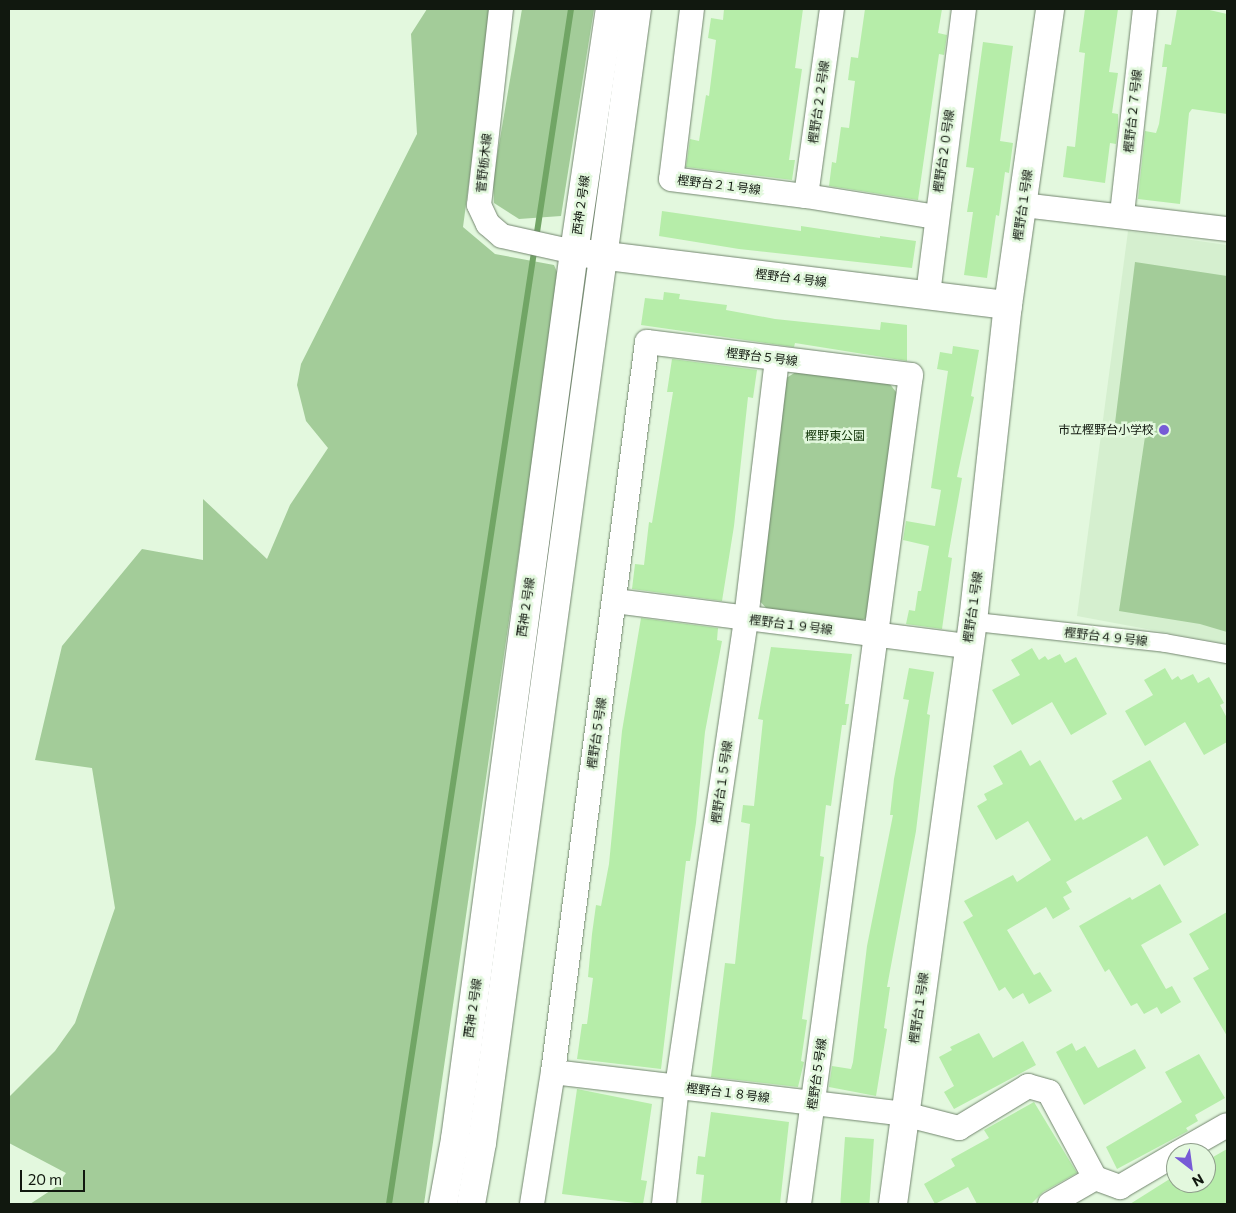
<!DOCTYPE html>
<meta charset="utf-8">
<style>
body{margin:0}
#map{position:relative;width:1236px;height:1213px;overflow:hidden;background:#e3f8de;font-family:Commissioner,"Noto Sans JP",sans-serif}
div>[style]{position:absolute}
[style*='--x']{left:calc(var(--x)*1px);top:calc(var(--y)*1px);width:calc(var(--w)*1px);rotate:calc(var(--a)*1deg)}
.built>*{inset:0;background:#d5efcf}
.green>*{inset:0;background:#a3cc99}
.stream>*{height:6px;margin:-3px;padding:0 3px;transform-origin:3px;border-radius:3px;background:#71a565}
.building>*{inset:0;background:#b6eda9;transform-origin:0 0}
.roads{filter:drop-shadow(0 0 1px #72856e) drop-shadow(0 0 1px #72856e)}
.pedestrian>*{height:18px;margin:-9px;padding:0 9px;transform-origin:9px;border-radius:9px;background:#fff}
.minor>*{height:24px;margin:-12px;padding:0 12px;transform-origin:12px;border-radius:12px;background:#fff}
.tertiary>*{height:28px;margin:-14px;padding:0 14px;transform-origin:14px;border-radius:14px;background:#fff}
.dots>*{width:14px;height:14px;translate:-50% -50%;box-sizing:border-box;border:2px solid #e3f8de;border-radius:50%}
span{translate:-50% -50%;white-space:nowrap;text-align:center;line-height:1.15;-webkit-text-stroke:5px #e3f8de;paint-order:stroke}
.street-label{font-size:12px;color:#11180f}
.poi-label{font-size:12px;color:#11180f}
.right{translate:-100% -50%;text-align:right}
.park-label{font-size:12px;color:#103407}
.frame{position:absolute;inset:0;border:10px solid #11180f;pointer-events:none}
.north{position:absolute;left:1166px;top:1143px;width:50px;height:50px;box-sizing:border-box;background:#e3f8de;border:1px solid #8f9e8b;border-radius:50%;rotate:150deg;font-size:14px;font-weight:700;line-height:20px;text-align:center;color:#11180f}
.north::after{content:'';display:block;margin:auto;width:18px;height:22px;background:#775bd6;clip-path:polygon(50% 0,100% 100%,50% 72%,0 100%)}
.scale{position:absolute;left:20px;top:1170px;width:65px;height:22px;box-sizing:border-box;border:2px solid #11180f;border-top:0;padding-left:6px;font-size:15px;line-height:18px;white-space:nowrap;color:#11180f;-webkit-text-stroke:4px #e3f8de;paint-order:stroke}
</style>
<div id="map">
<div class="built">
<div style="clip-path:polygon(1128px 231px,1227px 245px,1227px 644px,1077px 616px)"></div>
</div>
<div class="green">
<div style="clip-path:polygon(427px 9px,492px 9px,463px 227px,495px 254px,554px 265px,559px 277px,424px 1204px,30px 1204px,56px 1187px,66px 1173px,9px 1143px,9px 1097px,55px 1051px,75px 1023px,115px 908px,92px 768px,35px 760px,62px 646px,142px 549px,203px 560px,203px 499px,267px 559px,290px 505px,328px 448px,306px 421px,297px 385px,301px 364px,417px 134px,411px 34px)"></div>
<div style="clip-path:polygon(522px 9px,594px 9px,561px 216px,519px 219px,494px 203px,493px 180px)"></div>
<div style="clip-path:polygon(1135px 262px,1227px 276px,1227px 632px,1200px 624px,1119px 611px,1146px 430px,1115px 423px)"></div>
<div style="clip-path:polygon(796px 372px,889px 383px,900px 397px,868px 617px,861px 621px,767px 609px,757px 598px,783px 380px)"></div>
</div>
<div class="stream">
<div style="--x:389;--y:1204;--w:1209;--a:-81.34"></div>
</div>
<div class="building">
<div style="clip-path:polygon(724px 9px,803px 9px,795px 68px,802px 69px,789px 160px,795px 160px,792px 180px,686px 167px,690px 139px,699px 141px,706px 95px,709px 96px,716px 40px,708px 38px,711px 18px,723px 20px)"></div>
<div style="clip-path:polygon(865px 9px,942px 9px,938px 33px,947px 35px,944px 55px,939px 54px,918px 200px,829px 186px,832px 162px,836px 163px,841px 127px,849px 128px,855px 81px,848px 80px,851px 57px,858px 58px)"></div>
<div style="clip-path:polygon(1085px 9px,1118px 9px,1109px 72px,1118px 73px,1112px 113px,1118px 114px,1118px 128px,1116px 144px,1110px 143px,1105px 183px,1063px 177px,1067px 146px,1075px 147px,1085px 53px,1079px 52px)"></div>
<div style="clip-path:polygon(1177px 9px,1205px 9px,1227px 14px,1227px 114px,1192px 109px,1189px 113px,1180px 204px,1138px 199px,1145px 131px,1156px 133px,1159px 124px,1167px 67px,1162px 67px,1165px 44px,1171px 45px)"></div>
<div style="clip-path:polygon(983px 42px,1013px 46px,1000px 141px,1013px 143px,1009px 173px,1005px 172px,999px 216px,996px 215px,987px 278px,964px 275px,973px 212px,967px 212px,974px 168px,966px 167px)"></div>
<div style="clip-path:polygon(662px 211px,801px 231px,801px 226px,880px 238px,880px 236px,916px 241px,912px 268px,739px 249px,659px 236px)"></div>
<div style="clip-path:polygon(664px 292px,680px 294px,679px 299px,727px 305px,726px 310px,775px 319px,880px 330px,881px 322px,907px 325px,907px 361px,795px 343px,794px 347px,641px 325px,645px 298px,663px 300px)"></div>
<div style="clip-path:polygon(953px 346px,979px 350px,971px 396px,974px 397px,957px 477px,962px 478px,948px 557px,952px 558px,942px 629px,906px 624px,909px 610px,915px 611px,918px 591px,921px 591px,929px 546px,903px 540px,906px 521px,935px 526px,941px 490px,931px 488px,948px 371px,937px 369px,940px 352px,952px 354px)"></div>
<div style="clip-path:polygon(672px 359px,757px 370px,753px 398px,748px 397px,734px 526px,722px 601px,632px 589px,635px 564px,644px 565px,649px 522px,652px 523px,673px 392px,667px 392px)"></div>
<div style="clip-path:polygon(641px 618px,718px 628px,717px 640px,722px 641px,705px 732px,696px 823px,690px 861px,686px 861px,661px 1069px,577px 1059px,582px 1024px,587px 1024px,593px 978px,588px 977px,592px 934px,596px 905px,601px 906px,609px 864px,622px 731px)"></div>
<div style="clip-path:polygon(771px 647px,852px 654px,845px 704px,849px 704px,846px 725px,842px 725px,831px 806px,826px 805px,820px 856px,824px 857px,802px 1019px,807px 1020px,801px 1061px,804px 1062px,798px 1087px,711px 1077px,725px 963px,735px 964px,750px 824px,741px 822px,743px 805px,754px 806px,763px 720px,758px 719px)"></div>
<div style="clip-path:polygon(1032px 648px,1039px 660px,1045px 656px,1048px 660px,1060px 654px,1065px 663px,1076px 657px,1107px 714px,1071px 735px,1052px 702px,1012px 725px,992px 690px,1020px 675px,1011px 660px)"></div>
<div style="clip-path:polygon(909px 668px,934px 672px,927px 714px,930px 715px,916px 831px,887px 987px,890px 987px,884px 1028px,887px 1029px,876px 1096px,829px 1087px,832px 1066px,851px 1069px,853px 1062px,867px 946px,893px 815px,890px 815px,894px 779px,909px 700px,903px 699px)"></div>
<div style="clip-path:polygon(1165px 668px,1172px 680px,1178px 676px,1181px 680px,1193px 674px,1198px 683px,1209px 677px,1224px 703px,1220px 705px,1227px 718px,1227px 742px,1204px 755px,1185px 722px,1145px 746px,1125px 711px,1153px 695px,1144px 680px)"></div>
<div style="clip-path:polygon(1021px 750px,1030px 766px,1040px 760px,1075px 821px,1081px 817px,1083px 820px,1122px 799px,1112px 781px,1150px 760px,1199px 845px,1164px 866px,1147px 836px,1066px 882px,1072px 892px,1063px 897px,1070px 909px,1053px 919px,1046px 907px,1007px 930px,1034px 975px,1040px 972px,1052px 991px,1029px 1004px,1023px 993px,1013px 999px,1005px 987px,999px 991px,963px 922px,973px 916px,964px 901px,1013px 875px,1017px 882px,1051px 860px,1028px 821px,996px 840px,977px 806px,987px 800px,984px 794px,1003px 784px,993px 766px)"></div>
<div style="clip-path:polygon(1160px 884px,1182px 922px,1141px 945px,1166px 989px,1172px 986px,1181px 1002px,1161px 1014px,1157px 1007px,1144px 1014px,1137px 1003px,1131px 1006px,1109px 969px,1105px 972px,1079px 926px,1130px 897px,1132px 900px)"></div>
<div style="clip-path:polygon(1227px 912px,1227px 1036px,1193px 978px,1209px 969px,1189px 934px)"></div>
<div style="clip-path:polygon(979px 1033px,993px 1058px,1023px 1041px,1036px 1065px,954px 1109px,944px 1092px,954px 1086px,939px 1057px,952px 1050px,950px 1047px)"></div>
<div style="clip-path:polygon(1072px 1043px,1076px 1051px,1085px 1046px,1098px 1068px,1135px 1049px,1146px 1068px,1084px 1105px,1056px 1052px)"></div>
<div style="clip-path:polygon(1199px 1054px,1225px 1098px,1195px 1115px,1198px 1121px,1186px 1128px,1188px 1131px,1117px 1169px,1106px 1147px,1182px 1102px,1165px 1072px)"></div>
<div style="clip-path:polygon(577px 1089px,652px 1104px,641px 1180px,647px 1181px,643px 1204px,562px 1194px)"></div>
<div style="clip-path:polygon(1034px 1102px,1077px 1173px,1043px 1192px,1031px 1204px,977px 1204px,968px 1187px,935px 1204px,924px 1184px,955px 1166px,951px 1159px,989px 1138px,984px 1130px)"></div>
<div style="clip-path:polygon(711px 1112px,789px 1122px,780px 1204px,701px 1204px,704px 1175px,696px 1174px,698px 1156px,705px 1157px)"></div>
<div style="left:845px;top:1137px;width:29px;height:67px;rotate:4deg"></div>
<div style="clip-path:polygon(1227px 1149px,1227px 1204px,1130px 1204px,1176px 1175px,1176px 1183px,1206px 1183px,1206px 1161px)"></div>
</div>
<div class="roads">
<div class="pedestrian">
<div style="--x:985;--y:623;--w:181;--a:6.3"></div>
<div style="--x:1165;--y:643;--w:63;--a:10.1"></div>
</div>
<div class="minor">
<div style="--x:501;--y:9;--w:197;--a:96.4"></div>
<div style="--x:479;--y:205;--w:21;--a:65"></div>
<div style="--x:488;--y:224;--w:18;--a:41"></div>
<div style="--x:502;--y:236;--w:74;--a:12.5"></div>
<div style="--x:692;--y:9;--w:171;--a:97"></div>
<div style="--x:671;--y:179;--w:136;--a:7.2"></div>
<div style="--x:806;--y:196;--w:131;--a:9.2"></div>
<div style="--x:806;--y:196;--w:189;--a:-82.1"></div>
<div style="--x:1023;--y:205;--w:205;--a:6.7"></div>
<div style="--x:1122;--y:214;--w:206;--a:-83.6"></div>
<div style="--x:928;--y:294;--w:287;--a:-82.8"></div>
<div style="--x:615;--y:601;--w:356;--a:7.3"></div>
<div style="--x:553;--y:1072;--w:354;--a:6.8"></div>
<div style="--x:904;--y:1114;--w:57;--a:14.3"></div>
<div style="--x:959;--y:1128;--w:81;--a:-31.3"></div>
<div style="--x:1028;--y:1086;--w:22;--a:16"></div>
<div style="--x:1049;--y:1092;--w:98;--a:61.9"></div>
<div style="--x:1178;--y:1153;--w:56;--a:-29.7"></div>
<div style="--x:532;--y:1204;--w:134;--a:-81"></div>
<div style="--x:553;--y:1072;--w:736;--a:-82.66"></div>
<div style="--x:647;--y:342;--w:266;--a:7.1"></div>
<div style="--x:911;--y:375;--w:837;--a:97.69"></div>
<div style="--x:664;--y:1204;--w:118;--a:-83.7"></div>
<div style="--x:677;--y:1087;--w:473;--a:-81.6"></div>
<div style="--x:746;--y:619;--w:262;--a:-83.2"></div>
<div style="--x:1050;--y:1204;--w:52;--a:-30"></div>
<div style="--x:1095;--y:1178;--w:27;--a:20"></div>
<div style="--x:1120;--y:1187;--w:65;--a:-30.5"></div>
</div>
<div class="tertiary">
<div style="--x:583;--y:253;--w:428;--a:7"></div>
<div style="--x:443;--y:1204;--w:66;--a:-79.5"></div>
<div style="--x:455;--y:1139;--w:895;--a:-82.36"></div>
<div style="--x:574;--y:252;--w:246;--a:-81.6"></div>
<div style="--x:471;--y:1204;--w:62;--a:-79.8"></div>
<div style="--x:482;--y:1143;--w:1145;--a:-82.22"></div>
<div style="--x:893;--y:1204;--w:588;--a:-82.19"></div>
<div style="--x:973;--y:621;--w:318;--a:-83.7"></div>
<div style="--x:1008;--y:305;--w:299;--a:-81.9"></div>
</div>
</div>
<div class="dots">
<div style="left:1164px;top:430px;background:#775bd6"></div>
</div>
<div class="street-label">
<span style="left:819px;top:102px;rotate:-82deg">樫野台２２号線</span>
<span style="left:1133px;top:111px;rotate:-84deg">樫野台２７号線</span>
<span style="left:944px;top:151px;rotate:-82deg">樫野台２０号線</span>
<span style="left:484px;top:163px;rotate:-84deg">菅野栃木線</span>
<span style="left:719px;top:185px;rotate:7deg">樫野台２１号線</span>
<span style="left:581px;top:205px;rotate:-82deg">西神２号線</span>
<span style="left:1023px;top:205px;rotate:-82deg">樫野台１号線</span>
<span style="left:791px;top:278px;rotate:7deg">樫野台４号線</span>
<span style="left:762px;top:357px;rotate:7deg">樫野台５号線</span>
<span style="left:526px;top:607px;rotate:-82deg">西神２号線</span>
<span style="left:973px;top:607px;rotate:-82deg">樫野台１号線</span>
<span style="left:791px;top:625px;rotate:7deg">樫野台１９号線</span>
<span style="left:1106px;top:637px;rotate:6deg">樫野台４９号線</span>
<span style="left:597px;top:733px;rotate:-82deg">樫野台５号線</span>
<span style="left:722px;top:782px;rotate:-82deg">樫野台１５号線</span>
<span style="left:473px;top:1008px;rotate:-82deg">西神２号線</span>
<span style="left:919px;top:1008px;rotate:-82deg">樫野台１号線</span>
<span style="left:817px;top:1074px;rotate:-82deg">樫野台５号線</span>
<span style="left:728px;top:1093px;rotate:7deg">樫野台１８号線</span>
</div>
<div class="poi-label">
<span class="right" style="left:1154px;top:430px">市立樫野台小学校</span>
</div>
<div class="park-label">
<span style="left:835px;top:436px">樫野東公園</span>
</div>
<div class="frame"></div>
<div class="north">N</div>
<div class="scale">20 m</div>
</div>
